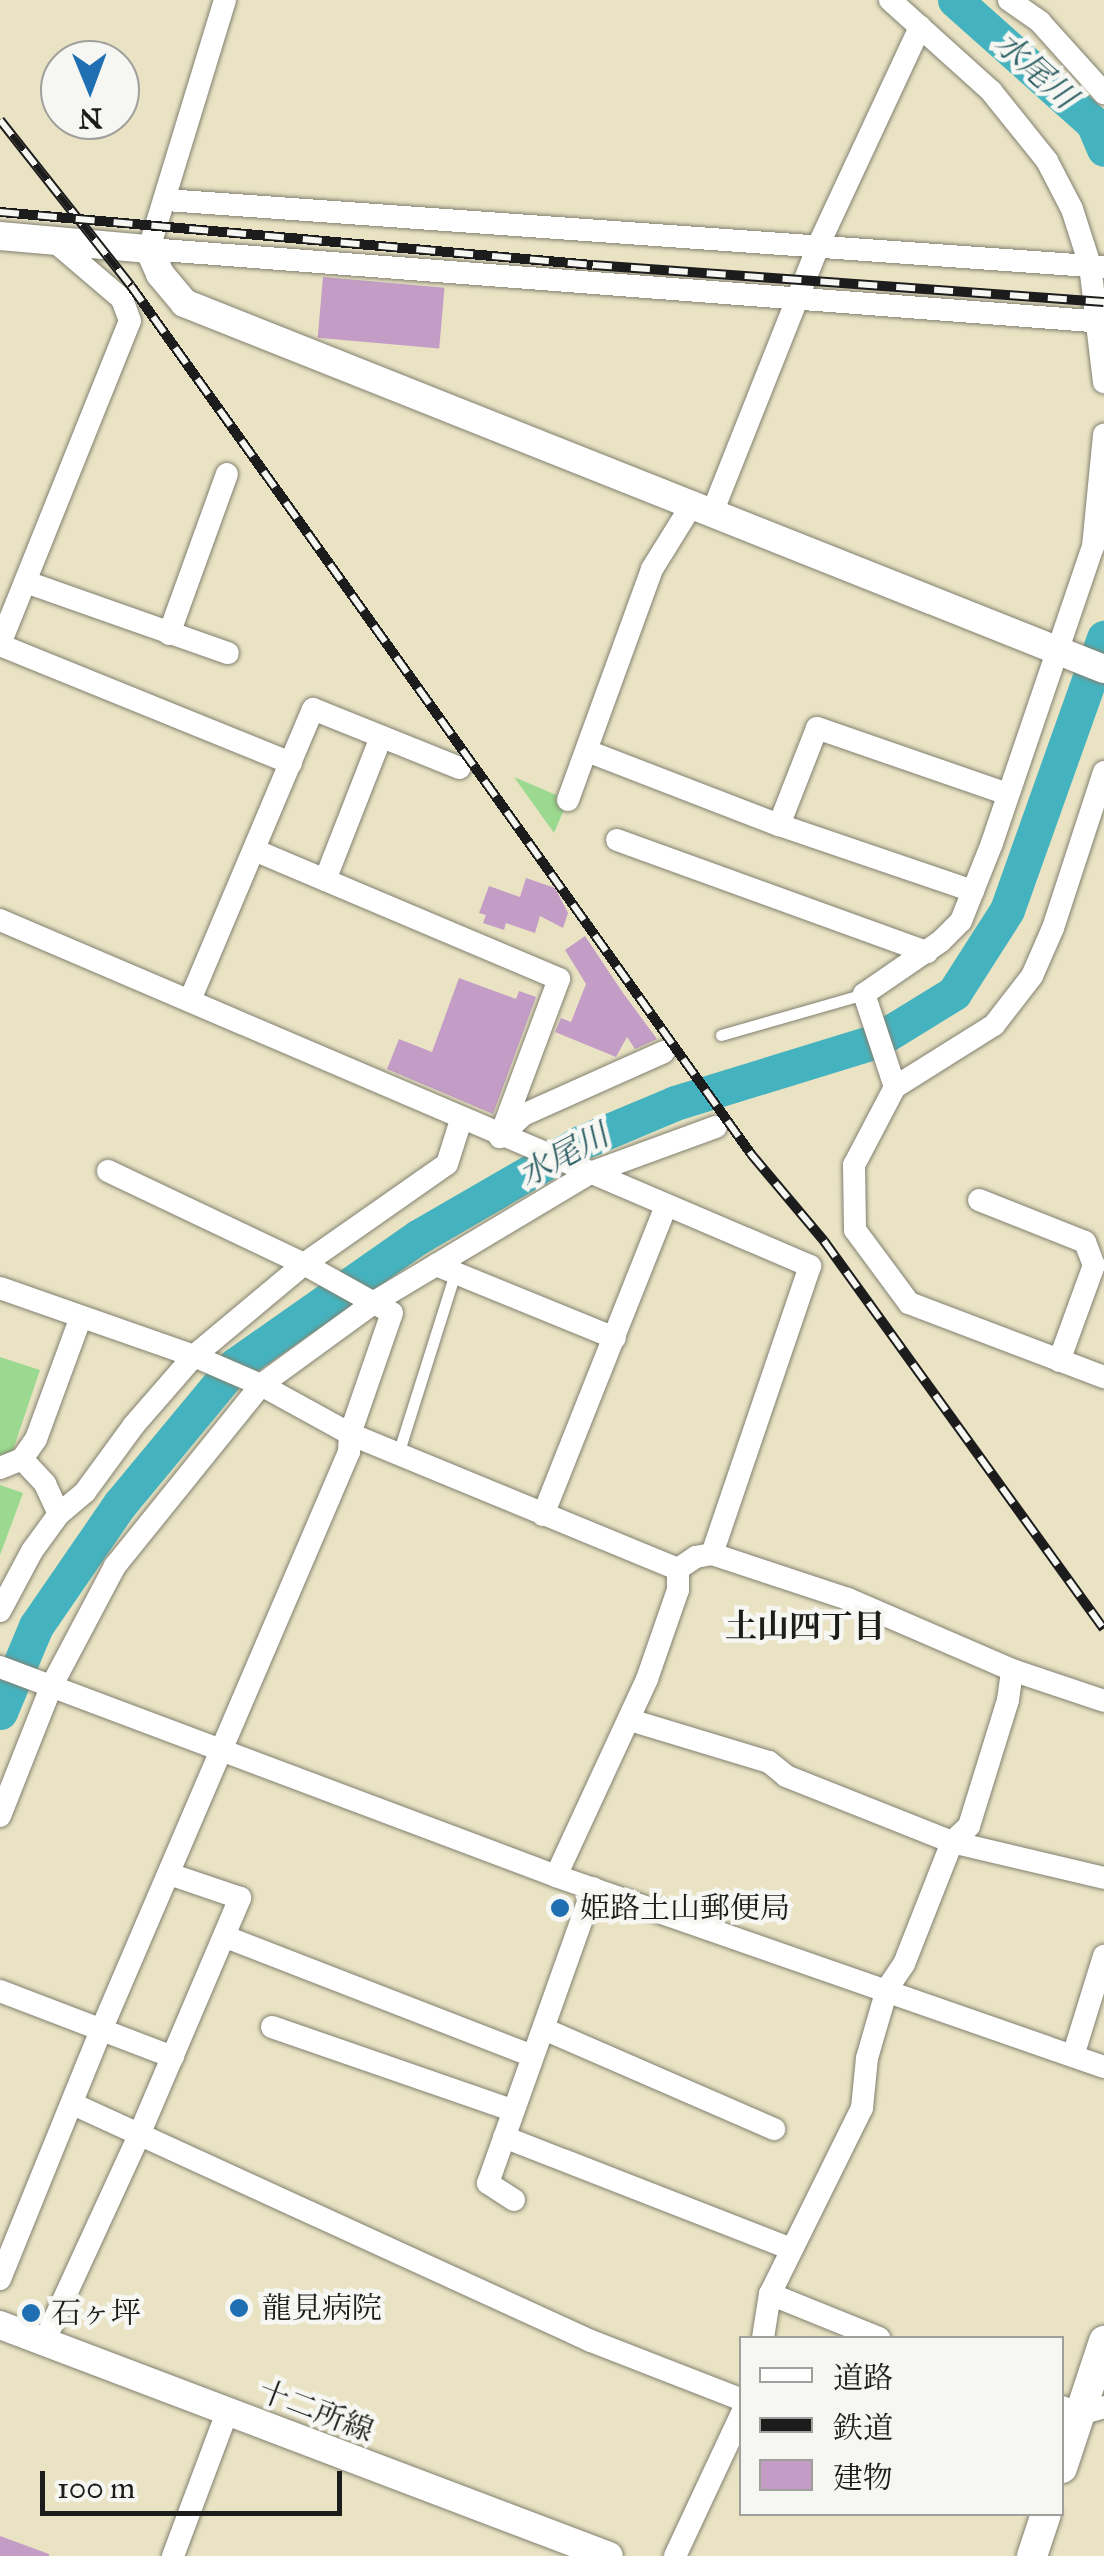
<!DOCTYPE html>
<meta charset="utf-8">
<style>
body{margin:0}
#map{position:relative;width:1104px;height:2556px;overflow:hidden;background:#e9e3c4;font-family:"IM FELL Great Primer","Noto Serif JP",serif}
div>[style]{position:absolute}
[style*='--x']{left:calc(var(--x)*1px);top:calc(var(--y)*1px);width:calc(var(--w)*1px);rotate:calc(var(--a)*1deg)}
.green>*{inset:0;background:#9ad98f}
.river>*{height:35px;margin:-17.5px;padding:0 17.5px;transform-origin:17.5px;border-radius:17.5px;background:#45b3bf}
.building>*{inset:0;background:#c39dc6;transform-origin:0 0}
.roads{filter:drop-shadow(0 0 2px #828070) drop-shadow(0 0 2px #828070)}
.service>*{height:11px;margin:-5.5px;padding:0 5.5px;transform-origin:5.5px;border-radius:5.5px;background:#fff}
.minor>*{height:22px;margin:-11px;padding:0 11px;transform-origin:11px;border-radius:11px;background:#fff}
.tertiary>*{height:28px;margin:-14px;padding:0 14px;transform-origin:14px;border-radius:14px;background:#fff}
.secondary>*{height:30px;margin:-15px;padding:0 15px;transform-origin:15px;border-radius:15px;background:#fff}
.rail>*{height:10px;margin-top:-5px;transform-origin:0;background:repeating-linear-gradient(90deg,#f6f6f2 0 19px,#1c1c1c 0 38px);box-sizing:border-box;border-block:2px solid #1c1c1c}
.dots>*{width:28px;height:28px;translate:-50% -50%;box-sizing:border-box;border:5px solid #f6f6f2;border-radius:50%}
span{translate:-50% -50%;white-space:nowrap;text-align:center;line-height:1.15;-webkit-text-stroke:9px #f6f6f2;paint-order:stroke}
.poi-label{font-size:30px;color:#1c1c1c}
.left{translate:0 -50%;text-align:left}
.street-label{font-size:30px;color:#1c1c1c}
.water-label{font-size:32px;color:#2e6065;font-style:italic}
.neighbourhood-label{font-size:32px;color:#1c1c1c;font-weight:700}
.legend{position:absolute;left:739px;top:2336px;width:325px;height:180px;box-sizing:border-box;background:#f6f6f2;border:2px solid #9f9f9c;margin:0;padding:12px 18px;list-style:none;font-size:30px;color:#1c1c1c}
.legend li{display:flex;align-items:center;gap:20px;height:50px}
.legend b{width:50px;border:2px solid #9f9f9c}
.north{position:absolute;left:40px;top:40px;width:100px;height:100px;box-sizing:border-box;background:#f6f6f2;border:2px solid #9f9f9c;border-radius:50%;rotate:179deg;font-size:28px;font-weight:700;line-height:40px;text-align:center;color:#1c1c1c}
.north::after{content:'';display:block;margin:auto;width:35px;height:45px;background:#1f6fb2;clip-path:polygon(50% 0,100% 100%,50% 72%,0 100%)}
.scale{position:absolute;left:40px;top:2471px;width:302px;height:45px;box-sizing:border-box;border:5px solid #1c1c1c;border-top:0;padding-left:12px;font-size:30px;line-height:35px;white-space:nowrap;color:#1c1c1c;-webkit-text-stroke:8px #f6f6f2;paint-order:stroke}
</style>
<div id="map">
<div class="green">
<div style="clip-path:polygon(514px 777px,568px 800px,554px 833px)"></div>
<div style="clip-path:polygon(0 1357px,40px 1370px,12px 1453px,0 1458px)"></div>
<div style="clip-path:polygon(0 1485px,23px 1493px,0 1555px)"></div>
</div>
<div class="river">
<div style="--x:955;--y:0;--w:185;--a:41.7"></div>
<div style="--x:1093;--y:123;--w:28;--a:67"></div>
<div style="--x:0;--y:1712;--w:93;--a:-67.3"></div>
<div style="--x:36;--y:1626;--w:148;--a:-55.5"></div>
<div style="--x:120;--y:1504;--w:180;--a:-50.4"></div>
<div style="--x:235;--y:1365;--w:223;--a:-35"></div>
<div style="--x:418;--y:1237;--w:187;--a:-30.1"></div>
<div style="--x:580;--y:1143;--w:103;--a:-22.8"></div>
<div style="--x:675;--y:1103;--w:210;--a:-17.1"></div>
<div style="--x:876;--y:1041;--w:92;--a:-31.6"></div>
<div style="--x:954;--y:993;--w:98;--a:-57.4"></div>
<div style="--x:1007;--y:910;--w:289;--a:-70.4"></div>
</div>
<div class="building">
<div style="left:323px;top:277px;width:122px;height:61px;rotate:5deg"></div>
<div style="clip-path:polygon(526px 878px,555px 888px,568px 913px,563px 928px,540px 916px,535px 933px,506px 923px,504px 930px,483px 923px,486px 915px,479px 913px,489px 886px,520px 897px)"></div>
<div style="clip-path:polygon(585px 936px,623px 993px,657px 1039px,635px 1049px,627px 1037px,616px 1057px,555px 1032px,561px 1018px,571px 1022px,586px 984px,565px 950px)"></div>
<div style="clip-path:polygon(459px 978px,516px 999px,519px 991px,536px 997px,493px 1114px,387px 1069px,399px 1039px,432px 1052px)"></div>
<div style="clip-path:polygon(0 2536px,49px 2554px,49px 2556px,0 2556px)"></div>
</div>
<div class="roads">
<div class="service">
<div style="--x:721;--y:1035;--w:149;--a:-16"></div>
<div style="--x:398;--y:1454;--w:187;--a:-72.5"></div>
</div>
<div class="minor">
<div style="--x:225;--y:0;--w:260;--a:107"></div>
<div style="--x:149;--y:249;--w:958;--a:4.37"></div>
<div style="--x:890;--y:0;--w:136;--a:42"></div>
<div style="--x:991;--y:91;--w:90;--a:51.3"></div>
<div style="--x:1047;--y:161;--w:54;--a:62.5"></div>
<div style="--x:1072;--y:209;--w:59;--a:72.2"></div>
<div style="--x:1090;--y:265;--w:118;--a:83.2"></div>
<div style="--x:1009;--y:0;--w:38;--a:35"></div>
<div style="--x:1040;--y:22;--w:96;--a:48"></div>
<div style="--x:166;--y:200;--w:940;--a:4.09"></div>
<div style="--x:712;--y:513;--w:287;--a:-68.3"></div>
<div style="--x:818;--y:246;--w:242;--a:-65"></div>
<div style="--x:26;--y:582;--w:214;--a:19.4"></div>
<div style="--x:169;--y:634;--w:170;--a:-70.1"></div>
<div style="--x:0;--y:644;--w:348;--a:-68.1"></div>
<div style="--x:130;--y:321;--w:23;--a:-110"></div>
<div style="--x:122;--y:299;--w:89;--a:-139.5"></div>
<div style="--x:0;--y:645;--w:314;--a:22.1"></div>
<div style="--x:587;--y:751;--w:206;--a:21.1"></div>
<div style="--x:779;--y:825;--w:205;--a:18.8"></div>
<div style="--x:1104;--y:772;--w:164;--a:108.1"></div>
<div style="--x:1053;--y:928;--w:52;--a:113.6"></div>
<div style="--x:1032;--y:976;--w:62;--a:127.8"></div>
<div style="--x:994;--y:1025;--w:117;--a:147.9"></div>
<div style="--x:895;--y:1087;--w:88;--a:117.7"></div>
<div style="--x:854;--y:1165;--w:65;--a:89.1"></div>
<div style="--x:855;--y:1230;--w:91;--a:53.5"></div>
<div style="--x:909;--y:1303;--w:209;--a:20.8"></div>
<div style="--x:568;--y:800;--w:246;--a:-70"></div>
<div style="--x:652;--y:569;--w:78;--a:-58.2"></div>
<div style="--x:779;--y:825;--w:104;--a:-68.6"></div>
<div style="--x:817;--y:728;--w:202;--a:19.1"></div>
<div style="--x:617;--y:840;--w:330;--a:19.9"></div>
<div style="--x:254;--y:850;--w:331;--a:22.9"></div>
<div style="--x:559;--y:979;--w:169;--a:110.5"></div>
<div style="--x:325;--y:880;--w:154;--a:-68.6"></div>
<div style="--x:0;--y:920;--w:881;--a:23.13"></div>
<div style="--x:810;--y:1266;--w:304;--a:108.8"></div>
<div style="--x:190;--y:1000;--w:316;--a:-67.1"></div>
<div style="--x:313;--y:709;--w:158;--a:21.9"></div>
<div style="--x:895;--y:1087;--w:98;--a:-108.4"></div>
<div style="--x:864;--y:994;--w:93;--a:-34.5"></div>
<div style="--x:941;--y:941;--w:28;--a:-45"></div>
<div style="--x:961;--y:921;--w:84;--a:-68.3"></div>
<div style="--x:992;--y:843;--w:313;--a:-71.2"></div>
<div style="--x:1093;--y:547;--w:113;--a:-84.4"></div>
<div style="--x:506;--y:1131;--w:23;--a:-43"></div>
<div style="--x:523;--y:1115;--w:154;--a:-24.1"></div>
<div style="--x:979;--y:1200;--w:114;--a:21.6"></div>
<div style="--x:1085;--y:1242;--w:25;--a:69"></div>
<div style="--x:1094;--y:1265;--w:102;--a:110"></div>
<div style="--x:436;--y:1265;--w:193;--a:22.2"></div>
<div style="--x:0;--y:1288;--w:206;--a:19.3"></div>
<div style="--x:194;--y:1356;--w:73;--a:23.4"></div>
<div style="--x:261;--y:1385;--w:102;--a:28.8"></div>
<div style="--x:350;--y:1434;--w:355;--a:22.4"></div>
<div style="--x:22;--y:1459;--w:34;--a:47"></div>
<div style="--x:45;--y:1484;--w:33;--a:65"></div>
<div style="--x:0;--y:1468;--w:24;--a:-22"></div>
<div style="--x:22;--y:1459;--w:24;--a:-55"></div>
<div style="--x:36;--y:1439;--w:130;--a:-69.8"></div>
<div style="--x:543;--y:1515;--w:333;--a:-68.3"></div>
<div style="--x:678;--y:1569;--w:22;--a:-34"></div>
<div style="--x:696;--y:1557;--w:16;--a:-11"></div>
<div style="--x:712;--y:1554;--w:143;--a:18.3"></div>
<div style="--x:848;--y:1599;--w:179;--a:23.4"></div>
<div style="--x:1012;--y:1670;--w:97;--a:18.6"></div>
<div style="--x:0;--y:1611;--w:68;--a:-61.9"></div>
<div style="--x:32;--y:1551;--w:46;--a:-53.9"></div>
<div style="--x:59;--y:1514;--w:34;--a:-40"></div>
<div style="--x:85;--y:1492;--w:83;--a:-53.8"></div>
<div style="--x:134;--y:1425;--w:91;--a:-49"></div>
<div style="--x:194;--y:1356;--w:143;--a:-39.9"></div>
<div style="--x:304;--y:1264;--w:174;--a:-35"></div>
<div style="--x:447;--y:1164;--w:46;--a:-72.3"></div>
<div style="--x:0;--y:1667;--w:594;--a:20.6"></div>
<div style="--x:556;--y:1876;--w:580;--a:19.22"></div>
<div style="--x:630;--y:1720;--w:145;--a:16.8"></div>
<div style="--x:769;--y:1762;--w:22;--a:39"></div>
<div style="--x:786;--y:1776;--w:179;--a:21.7"></div>
<div style="--x:952;--y:1842;--w:156;--a:13.3"></div>
<div style="--x:0;--y:1816;--w:139;--a:-68.4"></div>
<div style="--x:51;--y:1687;--w:137;--a:-62.1"></div>
<div style="--x:115;--y:1566;--w:233;--a:-51.1"></div>
<div style="--x:261;--y:1385;--w:142;--a:-36.1"></div>
<div style="--x:376;--y:1301;--w:249;--a:-30.9"></div>
<div style="--x:590;--y:1173;--w:134;--a:-20.1"></div>
<div style="--x:556;--y:1876;--w:217;--a:-65.2"></div>
<div style="--x:647;--y:1679;--w:94;--a:-70.8"></div>
<div style="--x:678;--y:1590;--w:21;--a:-90"></div>
<div style="--x:226;--y:1937;--w:326;--a:21.2"></div>
<div style="--x:0;--y:1991;--w:185;--a:20.9"></div>
<div style="--x:272;--y:2027;--w:254;--a:19.1"></div>
<div style="--x:544;--y:2029;--w:251;--a:23.5"></div>
<div style="--x:1073;--y:2056;--w:105;--a:-72.8"></div>
<div style="--x:73;--y:2104;--w:570;--a:24.59"></div>
<div style="--x:591;--y:2341;--w:162;--a:21.3"></div>
<div style="--x:504;--y:2137;--w:309;--a:21.3"></div>
<div style="--x:514;--y:2200;--w:31;--a:-147"></div>
<div style="--x:488;--y:2183;--w:313;--a:-70.4"></div>
<div style="--x:0;--y:2279;--w:271;--a:-67.9"></div>
<div style="--x:102;--y:2028;--w:627;--a:-66.79"></div>
<div style="--x:349;--y:1452;--w:18;--a:-87"></div>
<div style="--x:350;--y:1434;--w:128;--a:-70.9"></div>
<div style="--x:392;--y:1313;--w:101;--a:-150.9"></div>
<div style="--x:304;--y:1264;--w:217;--a:-154.6"></div>
<div style="--x:770;--y:2294;--w:118;--a:22"></div>
<div style="--x:763;--y:2338;--w:45;--a:-81"></div>
<div style="--x:770;--y:2294;--w:208;--a:-63.7"></div>
<div style="--x:862;--y:2108;--w:50;--a:-84.3"></div>
<div style="--x:867;--y:2058;--w:72;--a:-73.8"></div>
<div style="--x:887;--y:1989;--w:30;--a:-56"></div>
<div style="--x:904;--y:1964;--w:131;--a:-68.5"></div>
<div style="--x:952;--y:1842;--w:23;--a:-43"></div>
<div style="--x:969;--y:1826;--w:132;--a:-72.8"></div>
<div style="--x:1008;--y:1700;--w:30;--a:-82"></div>
<div style="--x:44;--y:2342;--w:228;--a:-65.3"></div>
<div style="--x:139;--y:2135;--w:258;--a:-66.9"></div>
<div style="--x:240;--y:1898;--w:75;--a:-161.3"></div>
<div style="--x:1062;--y:2407;--w:19;--a:21"></div>
<div style="--x:1080;--y:2414;--w:25;--a:-16"></div>
<div style="--x:173;--y:2556;--w:154;--a:-69.4"></div>
<div style="--x:675;--y:2556;--w:158;--a:-64.9"></div>
</div>
<div class="tertiary">
<div style="--x:0;--y:236;--w:150;--a:5"></div>
<div style="--x:149;--y:249;--w:27;--a:66"></div>
<div style="--x:160;--y:274;--w:38;--a:50"></div>
<div style="--x:184;--y:303;--w:990;--a:21.69"></div>
<div style="--x:0;--y:2325;--w:651;--a:20.77"></div>
</div>
<div class="secondary">
<div style="--x:1062;--y:2468;--w:134;--a:-71.7"></div>
<div style="--x:1032;--y:2556;--w:44;--a:-71.6"></div>
</div>
</div>
<div class="rail">
<div style="--x:0;--y:120;--w:211;--a:51.7"></div>
<div style="--x:131;--y:286;--w:1067;--a:54.46"></div>
<div style="--x:751;--y:1154;--w:114;--a:50"></div>
<div style="--x:824;--y:1241;--w:478;--a:54.2"></div>
<div style="--x:0;--y:212;--w:595;--a:5.11"></div>
<div style="--x:593;--y:265;--w:512;--a:4.14"></div>
</div>
<div class="dots">
<div style="left:560px;top:1908px;background:#1f6fb2"></div>
<div style="left:239px;top:2308px;background:#1f6fb2"></div>
<div style="left:31px;top:2313px;background:#1f6fb2"></div>
</div>
<div class="poi-label">
<span class="left" style="left:580px;top:1908px">姫路土山郵便局</span>
<span class="left" style="left:262px;top:2308px">龍見病院</span>
<span class="left" style="left:51px;top:2313px">石ヶ坪</span>
</div>
<div class="street-label">
<span style="left:316px;top:2411px;rotate:21deg">十二所線</span>
</div>
<div class="water-label">
<span style="left:1035px;top:71px;rotate:42deg">水尾川</span>
<span style="left:564px;top:1156px;rotate:-28deg">水尾川</span>
</div>
<div class="neighbourhood-label">
<span style="left:805px;top:1627px">土山四丁目</span>
</div>
<ul class="legend">
<li><b style="height:12px;background:#fff"></b>道路</li>
<li><b style="height:12px;background:#1c1c1c"></b>鉄道</li>
<li><b style="height:28px;background:#c39dc6"></b>建物</li>
</ul>
<div class="north">N</div>
<div class="scale">100 m</div>
</div>
